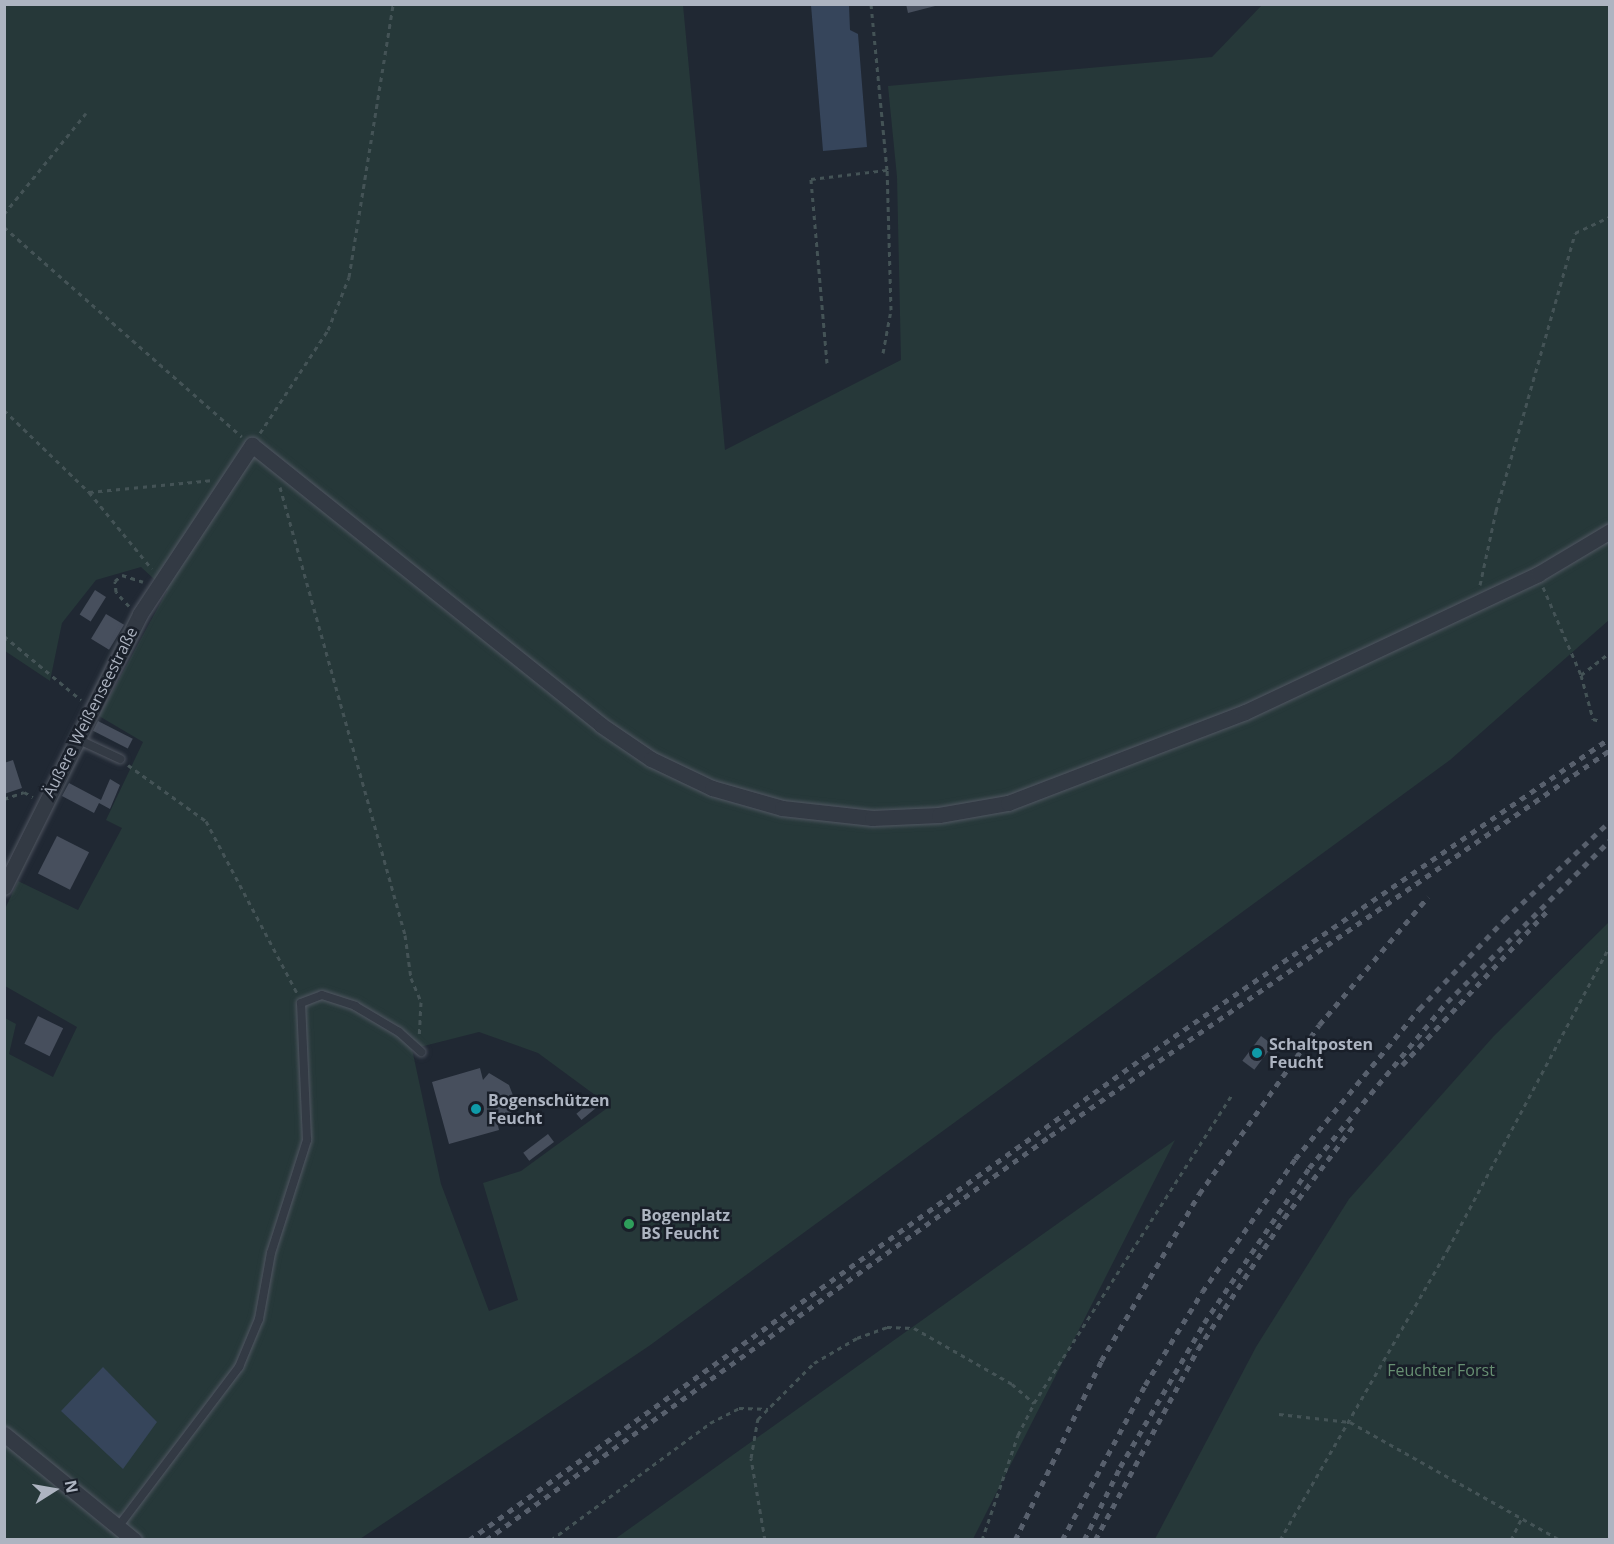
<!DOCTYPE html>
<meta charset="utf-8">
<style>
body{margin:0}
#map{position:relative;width:1614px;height:1544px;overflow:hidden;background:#202833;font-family:"Open Sans",sans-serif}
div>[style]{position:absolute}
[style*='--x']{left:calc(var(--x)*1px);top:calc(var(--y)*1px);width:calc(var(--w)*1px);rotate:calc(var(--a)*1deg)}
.green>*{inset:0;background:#263839}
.water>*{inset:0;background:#36455b}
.building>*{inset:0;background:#474f5d;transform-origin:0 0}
.path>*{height:3px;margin-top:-1.5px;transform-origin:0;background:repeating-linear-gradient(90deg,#445356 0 4.5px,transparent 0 9px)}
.roads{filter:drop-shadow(0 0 2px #515762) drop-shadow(0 0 2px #515762)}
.lane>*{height:8px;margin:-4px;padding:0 4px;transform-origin:4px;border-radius:4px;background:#333a44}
.street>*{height:15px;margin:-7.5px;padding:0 7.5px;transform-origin:7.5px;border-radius:7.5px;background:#333a44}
.rail>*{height:4.5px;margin-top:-2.25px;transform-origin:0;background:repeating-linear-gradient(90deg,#58606d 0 6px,transparent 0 12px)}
.dots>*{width:16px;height:16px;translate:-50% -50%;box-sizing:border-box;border:3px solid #191f29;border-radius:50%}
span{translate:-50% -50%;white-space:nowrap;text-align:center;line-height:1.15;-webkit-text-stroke:5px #191f29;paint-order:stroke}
.street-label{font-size:16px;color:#adb4c1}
.poi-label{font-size:16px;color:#adb4c1;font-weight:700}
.left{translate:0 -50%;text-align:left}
.park-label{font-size:16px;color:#678f72}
.frame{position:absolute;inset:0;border:6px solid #adb4c1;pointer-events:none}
.north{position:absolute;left:24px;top:1460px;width:60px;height:60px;-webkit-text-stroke:4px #191f29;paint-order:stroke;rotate:79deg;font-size:16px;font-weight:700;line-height:24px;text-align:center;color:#adb4c1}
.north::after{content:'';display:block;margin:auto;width:21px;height:27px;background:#adb4c1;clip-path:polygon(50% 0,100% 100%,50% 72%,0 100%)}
</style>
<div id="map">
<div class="green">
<div style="clip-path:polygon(evenodd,4px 5px,683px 5px,725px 450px,901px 360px,897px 177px,888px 86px,1212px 57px,1262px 5px,1609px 5px,1609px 620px,1450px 760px,649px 1346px,360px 1539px,5px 1539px,5px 1018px,16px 1024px,9px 1054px,53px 1077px,77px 1027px,5px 986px,5px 909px,18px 881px,78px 910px,122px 828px,106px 820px,143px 742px,99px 716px,167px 591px,141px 567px,96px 580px,62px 623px,50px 681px,5px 651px,4px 5px,479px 1032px,538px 1053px,610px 1106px,521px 1171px,483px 1183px,518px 1300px,489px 1311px,441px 1184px,412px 1049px,479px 1032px)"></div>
<div style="clip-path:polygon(1609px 922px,1609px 1539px,1155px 1539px,1256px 1347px,1349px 1199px,1493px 1037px)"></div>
<div style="clip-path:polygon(1175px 1140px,973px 1539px,614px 1539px,615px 1539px)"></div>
</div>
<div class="water">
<div style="clip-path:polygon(811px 5px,849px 5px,850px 30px,858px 34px,867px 147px,823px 151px)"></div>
<div style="clip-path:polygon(103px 1367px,157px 1422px,123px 1469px,61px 1411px)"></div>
</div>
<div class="building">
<div style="clip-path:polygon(906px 4px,939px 4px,939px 5px,908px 13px)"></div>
<div style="left:95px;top:590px;width:13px;height:29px;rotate:32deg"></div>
<div style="left:106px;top:614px;width:21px;height:29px;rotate:31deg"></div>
<div style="left:98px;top:721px;width:39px;height:11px;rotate:27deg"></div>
<div style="clip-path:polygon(13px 760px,22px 788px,4px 794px,4px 763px)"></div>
<div style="clip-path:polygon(110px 779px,120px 785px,110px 809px,99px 803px,94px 813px,62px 796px,69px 783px,101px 800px)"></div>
<div style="left:57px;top:836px;width:36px;height:42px;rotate:27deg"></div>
<div style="left:38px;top:1016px;width:28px;height:31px;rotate:26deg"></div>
<div style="left:1261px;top:1036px;width:15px;height:31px;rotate:37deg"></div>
<div style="clip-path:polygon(480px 1068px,483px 1080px,489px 1073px,509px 1085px,514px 1098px,511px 1114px,504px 1123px,497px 1122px,499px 1130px,449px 1144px,432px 1082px)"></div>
<div style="left:594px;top:1099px;width:8px;height:23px;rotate:50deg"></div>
<div style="left:548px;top:1134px;width:10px;height:31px;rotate:53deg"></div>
</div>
<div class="path">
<div style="--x:4;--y:214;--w:130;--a:-50.9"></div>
<div style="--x:4;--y:227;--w:317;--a:41.4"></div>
<div style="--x:883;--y:353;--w:44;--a:-79.5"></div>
<div style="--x:891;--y:310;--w:140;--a:-91.6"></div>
<div style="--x:827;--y:363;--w:185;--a:-95"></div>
<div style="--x:811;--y:179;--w:77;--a:-6.8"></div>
<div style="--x:887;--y:170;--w:167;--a:-95.5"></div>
<div style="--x:4;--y:410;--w:118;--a:44"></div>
<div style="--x:89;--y:492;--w:125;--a:-5.5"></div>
<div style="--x:260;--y:433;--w:123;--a:-56.6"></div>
<div style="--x:328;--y:330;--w:57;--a:-68.4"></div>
<div style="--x:349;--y:277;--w:277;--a:-80.8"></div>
<div style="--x:280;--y:487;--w:465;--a:74.4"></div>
<div style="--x:405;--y:935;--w:43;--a:82.1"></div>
<div style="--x:411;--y:978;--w:26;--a:67"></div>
<div style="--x:421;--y:1002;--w:34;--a:93"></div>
<div style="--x:89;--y:492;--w:99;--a:50.7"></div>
<div style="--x:1480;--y:585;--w:76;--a:-77.8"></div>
<div style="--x:1496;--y:511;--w:289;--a:-74.1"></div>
<div style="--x:1575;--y:233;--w:38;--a:-25"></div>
<div style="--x:1543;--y:587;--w:96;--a:66.6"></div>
<div style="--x:1581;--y:675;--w:46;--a:74.7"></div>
<div style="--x:1593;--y:719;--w:8;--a:14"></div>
<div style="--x:129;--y:606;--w:19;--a:-133"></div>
<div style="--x:116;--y:592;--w:11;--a:-95"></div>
<div style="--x:115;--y:581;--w:9;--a:-41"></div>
<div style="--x:122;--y:575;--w:22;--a:18"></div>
<div style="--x:4;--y:636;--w:100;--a:39.7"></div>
<div style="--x:1581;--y:675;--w:37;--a:-38"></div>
<div style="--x:128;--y:765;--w:96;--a:35.7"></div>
<div style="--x:206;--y:821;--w:195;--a:62.1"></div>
<div style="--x:4;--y:799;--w:21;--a:-19"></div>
<div style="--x:24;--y:792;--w:10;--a:29"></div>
<div style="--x:1279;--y:1414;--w:71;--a:6.4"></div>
<div style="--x:1350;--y:1422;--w:241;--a:29.3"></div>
<div style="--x:551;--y:1540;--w:197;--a:-36.3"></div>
<div style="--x:710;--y:1423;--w:33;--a:-27"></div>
<div style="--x:739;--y:1408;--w:29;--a:2"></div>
<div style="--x:765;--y:1540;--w:83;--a:-99.7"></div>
<div style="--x:751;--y:1458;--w:40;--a:-80"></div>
<div style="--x:758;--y:1419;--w:79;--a:-45"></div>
<div style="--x:814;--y:1363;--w:50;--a:-30.2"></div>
<div style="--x:857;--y:1338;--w:32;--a:-20"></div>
<div style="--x:887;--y:1327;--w:27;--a:2"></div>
<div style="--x:914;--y:1328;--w:113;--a:29.7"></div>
<div style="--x:1012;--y:1384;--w:29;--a:41"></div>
<div style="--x:982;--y:1540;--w:111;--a:-71.1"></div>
<div style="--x:1018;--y:1435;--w:36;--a:-63"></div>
<div style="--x:1034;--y:1403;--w:368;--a:-57.3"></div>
<div style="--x:1280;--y:1540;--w:336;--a:-60"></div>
<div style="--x:1448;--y:1249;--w:344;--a:-61.9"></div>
<div style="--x:1511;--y:1540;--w:25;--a:-64"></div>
</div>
<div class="roads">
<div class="lane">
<div style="--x:75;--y:738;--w:50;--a:25"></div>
<div style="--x:118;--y:1527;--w:201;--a:-52.9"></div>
<div style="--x:239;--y:1367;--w:52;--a:-67.4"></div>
<div style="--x:259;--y:1319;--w:67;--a:-79.7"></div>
<div style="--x:271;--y:1253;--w:119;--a:-72.3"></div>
<div style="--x:307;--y:1140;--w:137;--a:-92.5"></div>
<div style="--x:301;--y:1003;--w:22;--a:-21"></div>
<div style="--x:322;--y:995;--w:35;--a:18"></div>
<div style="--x:355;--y:1006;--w:51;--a:30.6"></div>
<div style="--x:399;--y:1032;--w:30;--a:42"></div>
</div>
<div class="street">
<div style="--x:4;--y:887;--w:305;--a:-63.5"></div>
<div style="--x:140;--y:614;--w:203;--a:-56.5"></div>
<div style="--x:252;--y:445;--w:447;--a:38.7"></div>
<div style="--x:601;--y:725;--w:60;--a:34.2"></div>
<div style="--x:651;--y:759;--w:68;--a:25.4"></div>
<div style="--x:712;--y:788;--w:73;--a:15.9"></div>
<div style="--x:782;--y:808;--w:91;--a:6.3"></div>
<div style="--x:872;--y:818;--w:67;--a:-2.6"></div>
<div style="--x:939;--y:815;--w:70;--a:-9.9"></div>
<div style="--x:1008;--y:803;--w:254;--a:-21"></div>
<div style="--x:1245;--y:712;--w:324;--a:-25.2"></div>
<div style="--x:1538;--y:574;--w:84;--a:-30.8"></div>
<div style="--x:4;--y:1434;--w:168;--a:39.2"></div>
</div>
</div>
<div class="rail">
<div style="--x:1402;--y:1065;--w:213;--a:-46.7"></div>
<div style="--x:469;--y:1540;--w:830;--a:-35.59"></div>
<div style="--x:1144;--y:1057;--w:565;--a:-34.39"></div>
<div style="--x:486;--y:1540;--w:694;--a:-35.61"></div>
<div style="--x:1050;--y:1136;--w:680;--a:-34.58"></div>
<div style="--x:1015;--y:1540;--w:199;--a:-64.3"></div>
<div style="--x:1101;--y:1361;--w:194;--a:-59.6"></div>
<div style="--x:1199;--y:1194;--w:207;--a:-54.6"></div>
<div style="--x:1319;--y:1025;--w:168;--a:-49.6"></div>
<div style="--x:1062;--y:1540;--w:176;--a:-61.8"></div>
<div style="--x:1145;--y:1385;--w:109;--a:-58.5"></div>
<div style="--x:1202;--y:1292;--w:162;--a:-55"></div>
<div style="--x:1295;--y:1159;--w:195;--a:-50.4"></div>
<div style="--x:1419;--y:1009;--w:123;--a:-46.3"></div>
<div style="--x:1504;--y:920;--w:145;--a:-43"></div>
<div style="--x:1084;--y:1540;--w:81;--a:-63.7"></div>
<div style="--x:1120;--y:1467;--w:167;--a:-59.7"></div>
<div style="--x:1204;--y:1323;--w:187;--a:-55.9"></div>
<div style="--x:1309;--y:1168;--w:216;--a:-50.3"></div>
<div style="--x:1447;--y:1002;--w:230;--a:-44.8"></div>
<div style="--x:1095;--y:1540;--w:217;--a:-61.7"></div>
<div style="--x:1198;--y:1349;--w:157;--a:-56.7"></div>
<div style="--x:1284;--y:1218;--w:115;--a:-53.1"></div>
</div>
<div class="dots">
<div style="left:1257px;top:1053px;background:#0f9aa8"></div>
<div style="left:476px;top:1109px;background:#0f9aa8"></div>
<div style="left:629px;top:1224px;background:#2e9e5b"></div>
</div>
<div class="street-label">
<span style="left:90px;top:712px;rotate:-63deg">Äußere Weißenseestraße</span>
</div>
<div class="poi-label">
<span class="left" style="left:1269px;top:1053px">Schaltposten<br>Feucht</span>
<span class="left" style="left:488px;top:1109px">Bogenschützen<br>Feucht</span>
<span class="left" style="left:641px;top:1224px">Bogenplatz<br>BS Feucht</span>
</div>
<div class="park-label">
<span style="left:1441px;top:1370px">Feuchter Forst</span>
</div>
<div class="frame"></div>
<div class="north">N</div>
</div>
